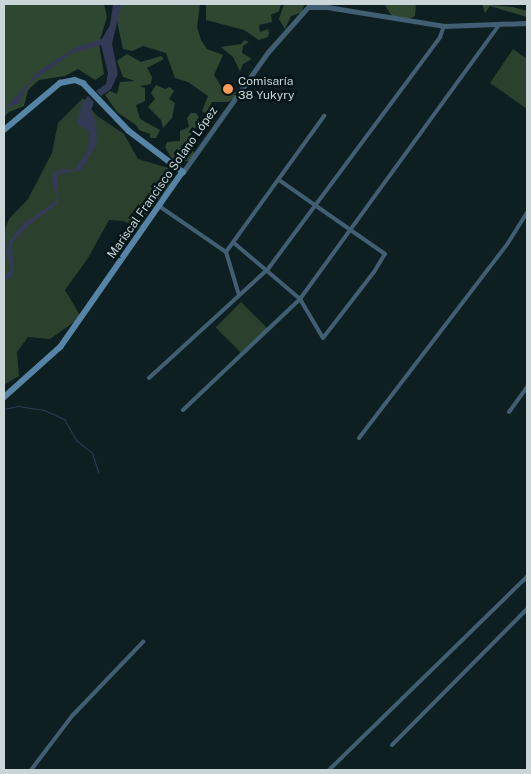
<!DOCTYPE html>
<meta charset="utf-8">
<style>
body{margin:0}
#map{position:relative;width:531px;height:774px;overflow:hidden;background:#0e1f22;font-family:"Public Sans",sans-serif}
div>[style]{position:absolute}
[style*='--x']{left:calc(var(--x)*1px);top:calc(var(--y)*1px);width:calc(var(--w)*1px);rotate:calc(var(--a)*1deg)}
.green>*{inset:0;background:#2b412d;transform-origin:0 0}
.forest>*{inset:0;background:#2f4731}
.water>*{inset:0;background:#333a55}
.stream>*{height:1px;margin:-0.5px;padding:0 0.5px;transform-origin:0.5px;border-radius:0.5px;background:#333a55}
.minor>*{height:4px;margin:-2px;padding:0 2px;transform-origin:2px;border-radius:2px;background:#415e73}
.tertiary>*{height:5px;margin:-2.5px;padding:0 2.5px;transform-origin:2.5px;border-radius:2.5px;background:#415e73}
.secondary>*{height:5.5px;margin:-2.75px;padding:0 2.75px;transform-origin:2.75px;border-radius:2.75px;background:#5584a6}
.dots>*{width:14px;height:14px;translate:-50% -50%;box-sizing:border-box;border:2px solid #051618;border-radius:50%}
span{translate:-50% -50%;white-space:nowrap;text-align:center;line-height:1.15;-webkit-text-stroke:5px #051618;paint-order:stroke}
.poi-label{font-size:12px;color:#cad5d7}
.left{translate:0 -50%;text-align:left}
.street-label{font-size:12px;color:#cad5d7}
.frame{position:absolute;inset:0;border:5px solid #cad5d7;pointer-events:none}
</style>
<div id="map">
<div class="green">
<div style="clip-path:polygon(513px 49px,527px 59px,527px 109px,490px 83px)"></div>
<div style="clip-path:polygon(83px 98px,96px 115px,124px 134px,138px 159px,172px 169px,171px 187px,150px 208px,140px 228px,123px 221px,109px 220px,88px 258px,65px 290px,81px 317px,50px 339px,28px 337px,17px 352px,19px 376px,4px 385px,4px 232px,9px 219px,28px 199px,52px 153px,58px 123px)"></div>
<div style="left:241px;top:302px;width:38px;height:36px;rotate:45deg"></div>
</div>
<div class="forest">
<div style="clip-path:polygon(4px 4px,104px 4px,107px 17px,99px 43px,104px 74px,95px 80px,78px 69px,65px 76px,39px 80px,28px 90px,24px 106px,9px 112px,4px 117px)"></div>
<div style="clip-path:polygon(120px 4px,200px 4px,197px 27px,201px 40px,207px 49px,223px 55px,214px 75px,225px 93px,236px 92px,234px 98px,228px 102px,212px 102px,206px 114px,202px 111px,208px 96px,188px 82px,175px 78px,166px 53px,143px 46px,132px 51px,123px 49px,117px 21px)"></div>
<div style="clip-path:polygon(206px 4px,281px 4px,279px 11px,271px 15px,272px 22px,259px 25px,260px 32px,268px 29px,269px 33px,268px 37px,259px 40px,244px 30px,206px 20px)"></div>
<div style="clip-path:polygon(284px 4px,305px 4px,301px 13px,291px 16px,285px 29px,279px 19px)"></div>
<div style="clip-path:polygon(384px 4px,416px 4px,415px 16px,409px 19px,392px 16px)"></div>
<div style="clip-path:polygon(482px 4px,513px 7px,527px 11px,527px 17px,490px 6px,485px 13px)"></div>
<div style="clip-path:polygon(244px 40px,249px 42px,243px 46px,242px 53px,252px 59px,243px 64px,240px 71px,233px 57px,221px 47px,241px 44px)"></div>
<div style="clip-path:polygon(127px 54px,141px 62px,161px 56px,164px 59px,147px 68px,152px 77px,151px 84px,140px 86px,145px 88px,145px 101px,136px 105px,140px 119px,160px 130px,156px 138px,150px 138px,150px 134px,139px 130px,136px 125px,117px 112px,105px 95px,110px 91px,117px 94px,120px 82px,135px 81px,123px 77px,117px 61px)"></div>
<div style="clip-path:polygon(156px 85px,165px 89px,170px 87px,174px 91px,169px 99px,175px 103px,172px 118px,163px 128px,161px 120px,148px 107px,155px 99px,151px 93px)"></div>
<div style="clip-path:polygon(191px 113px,196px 113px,201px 120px,186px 142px,197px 157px,194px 161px,179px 161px,171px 157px,165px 147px,167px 142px,180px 141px,180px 131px,189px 127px,187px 118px)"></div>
</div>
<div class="water">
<div style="clip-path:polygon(113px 4px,121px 6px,112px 44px,118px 74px,111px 89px,101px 96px,96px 91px,106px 84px,108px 73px,101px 45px,70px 54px,29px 84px,19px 103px,4px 109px,40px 70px,76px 47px,102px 39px,110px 25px)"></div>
<div style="clip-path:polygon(88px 96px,94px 102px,91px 110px,96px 122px,97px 144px,81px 170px,57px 175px,58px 203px,28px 226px,12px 243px,14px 274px,4px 282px,4px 277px,11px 269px,6px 252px,9px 241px,23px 224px,54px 202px,57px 196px,52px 182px,53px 173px,61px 169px,74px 170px,88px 149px,90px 132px,77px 124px,82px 103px)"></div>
</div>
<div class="stream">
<div style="--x:4;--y:409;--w:14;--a:-12"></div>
<div style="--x:18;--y:406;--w:26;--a:9"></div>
<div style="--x:44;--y:410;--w:22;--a:24"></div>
<div style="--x:64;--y:419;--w:24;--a:60"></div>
<div style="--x:76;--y:440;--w:21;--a:39"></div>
<div style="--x:92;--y:453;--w:20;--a:72"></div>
</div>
<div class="minor">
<div style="--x:159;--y:206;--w:81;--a:34.5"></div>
<div style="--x:226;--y:252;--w:45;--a:73.2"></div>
<div style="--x:234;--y:243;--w:87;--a:40.3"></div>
<div style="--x:300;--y:299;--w:45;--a:59.5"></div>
<div style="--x:323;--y:338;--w:83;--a:-52.3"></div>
<div style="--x:374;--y:272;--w:21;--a:-59"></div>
<div style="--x:385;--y:254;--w:129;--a:-145.1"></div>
<div style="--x:226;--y:252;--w:168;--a:-54.2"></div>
<div style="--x:149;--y:378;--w:161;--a:-42.5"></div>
<div style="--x:268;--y:269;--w:289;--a:-53.4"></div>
<div style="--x:440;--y:37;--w:12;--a:-70"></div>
<div style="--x:183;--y:410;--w:161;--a:-43.5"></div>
<div style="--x:300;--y:299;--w:340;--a:-54"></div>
<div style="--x:509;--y:412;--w:31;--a:-54"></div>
<div style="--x:359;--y:438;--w:245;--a:-52.6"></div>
<div style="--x:508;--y:243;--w:36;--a:-58"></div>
<div style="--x:392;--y:745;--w:192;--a:-45.2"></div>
<div style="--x:31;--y:770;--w:68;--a:-52.8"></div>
<div style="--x:72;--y:716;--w:103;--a:-46.2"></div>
<div style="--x:329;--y:770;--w:277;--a:-44.3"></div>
</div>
<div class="tertiary">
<div style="--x:183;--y:172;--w:147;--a:-54.7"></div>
<div style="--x:268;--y:52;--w:60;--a:-48.4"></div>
<div style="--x:308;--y:7;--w:19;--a:0"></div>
<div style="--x:327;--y:7;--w:119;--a:9.2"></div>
<div style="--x:444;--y:26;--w:83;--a:-2.1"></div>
</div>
<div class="secondary">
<div style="--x:4;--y:130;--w:73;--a:-40"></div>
<div style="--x:60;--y:83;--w:15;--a:-11"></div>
<div style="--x:75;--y:80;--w:9;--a:21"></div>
<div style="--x:83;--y:83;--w:66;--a:46.2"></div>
<div style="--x:129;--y:131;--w:68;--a:37.2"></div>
<div style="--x:183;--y:172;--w:213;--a:124.9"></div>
<div style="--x:61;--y:347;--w:76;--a:138.2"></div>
</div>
<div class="dots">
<div style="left:228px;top:89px;background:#fe9c57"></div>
</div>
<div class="poi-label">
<span class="left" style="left:238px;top:89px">Comisaría<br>38 Yukyry</span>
</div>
<div class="street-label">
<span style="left:163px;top:183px;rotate:-55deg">Mariscal Francisco Solano López</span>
</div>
<div class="frame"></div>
</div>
